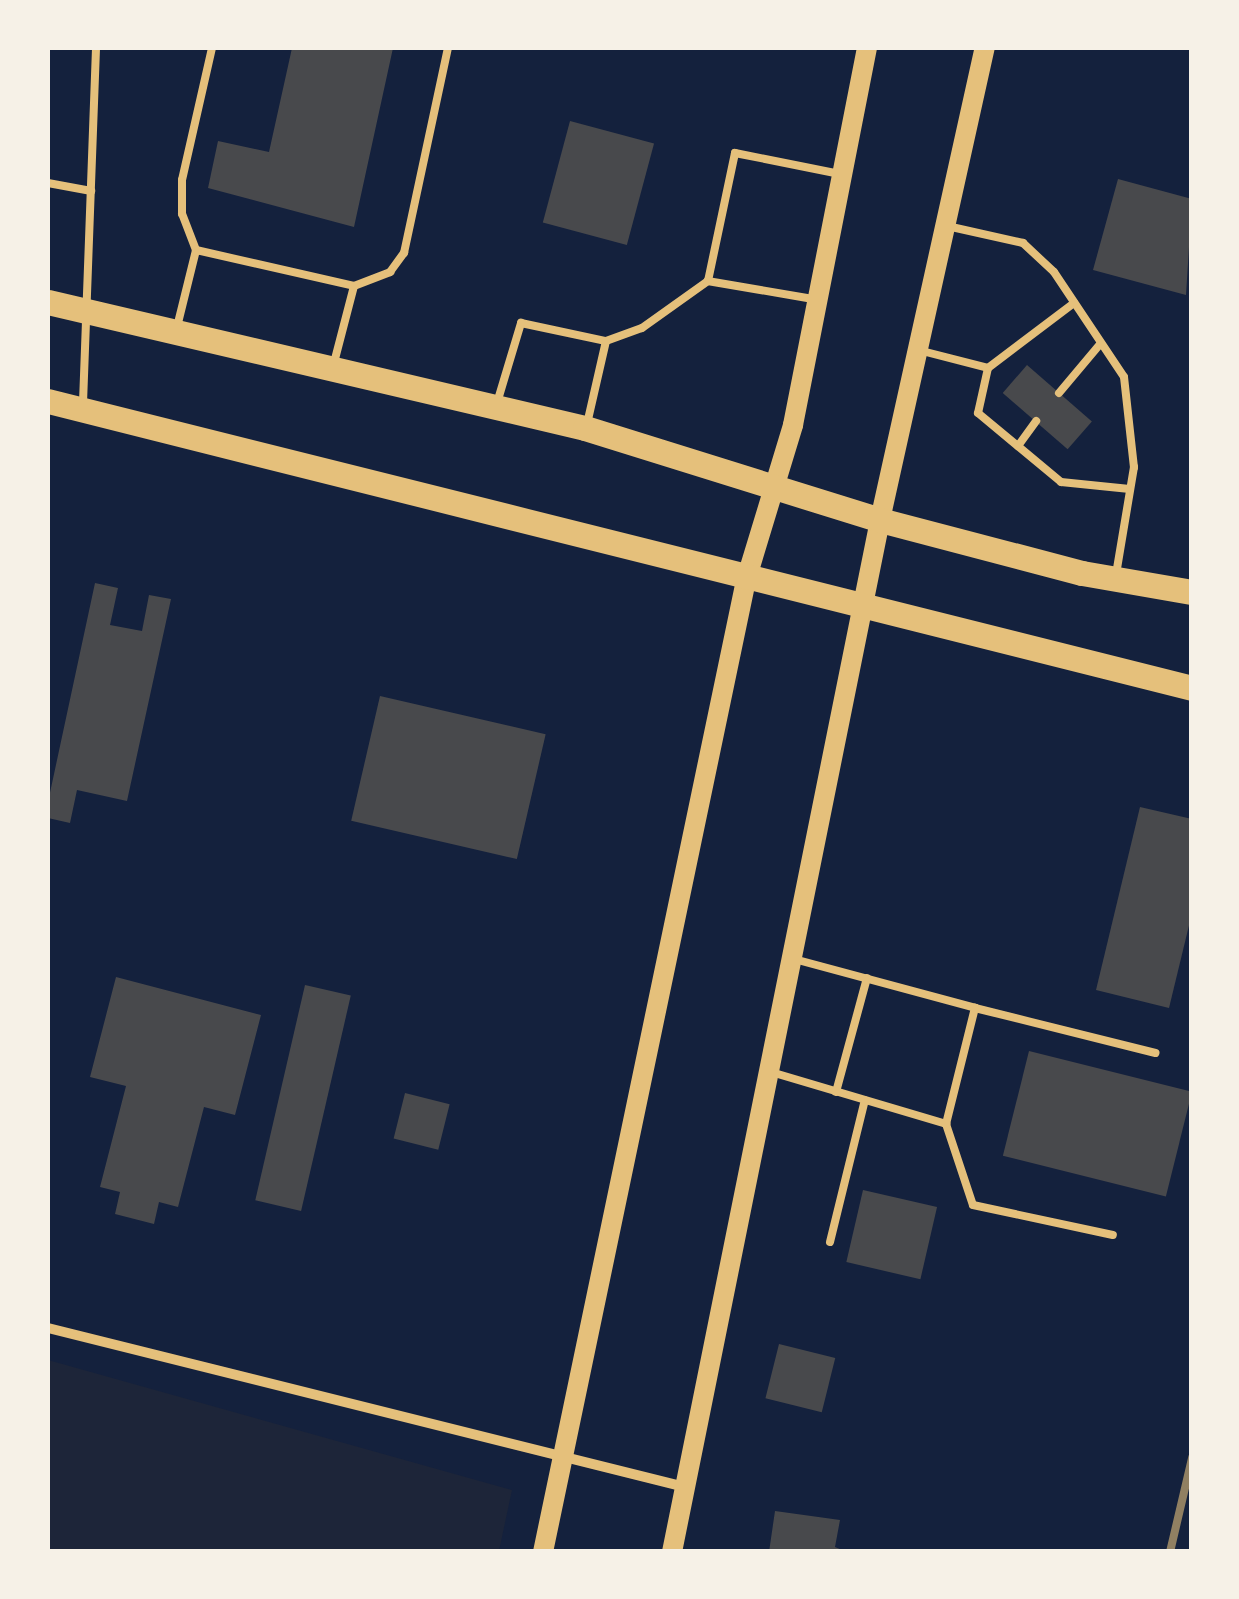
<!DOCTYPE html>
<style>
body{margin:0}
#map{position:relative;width:1239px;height:1599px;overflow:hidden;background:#14213d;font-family:"Fira Sans Condensed",sans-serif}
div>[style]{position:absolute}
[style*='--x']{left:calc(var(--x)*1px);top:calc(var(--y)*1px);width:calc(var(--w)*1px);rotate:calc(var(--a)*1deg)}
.green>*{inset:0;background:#1d2539}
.building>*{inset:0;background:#48494c;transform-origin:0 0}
.service>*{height:8px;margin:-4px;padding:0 4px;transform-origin:4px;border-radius:4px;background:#e5c07b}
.minor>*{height:10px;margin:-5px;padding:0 5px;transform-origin:5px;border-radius:5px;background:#e5c07b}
.secondary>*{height:20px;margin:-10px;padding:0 10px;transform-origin:10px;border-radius:10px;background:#e5c07b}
.primary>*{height:25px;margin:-12.5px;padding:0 12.5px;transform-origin:12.5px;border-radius:12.5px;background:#e5c07b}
.rail>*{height:8px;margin:-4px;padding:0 4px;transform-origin:4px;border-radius:4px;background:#918062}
span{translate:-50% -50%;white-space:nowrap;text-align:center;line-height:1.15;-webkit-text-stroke:9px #f6f1e7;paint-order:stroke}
.frame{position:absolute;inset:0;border:50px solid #f6f1e7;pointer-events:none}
</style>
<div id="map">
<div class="green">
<div style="clip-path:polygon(48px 1360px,512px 1490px,499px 1551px,48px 1551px)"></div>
</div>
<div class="building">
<div style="clip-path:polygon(292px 48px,393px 48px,354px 227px,208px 188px,218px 141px,269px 152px)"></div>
<div style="left:570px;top:121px;width:87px;height:105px;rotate:15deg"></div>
<div style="clip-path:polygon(1118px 179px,1192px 199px,1186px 295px,1093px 270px)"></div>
<div style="left:1027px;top:365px;width:86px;height:37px;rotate:41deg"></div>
<div style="clip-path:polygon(95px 583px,118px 588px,110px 625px,142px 631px,149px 595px,171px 599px,127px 801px,77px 790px,70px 823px,48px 818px,48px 802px)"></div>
<div style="left:380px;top:696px;width:170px;height:128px;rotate:13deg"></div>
<div style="clip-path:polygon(1140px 807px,1192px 819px,1192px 913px,1169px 1008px,1096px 990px)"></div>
<div style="clip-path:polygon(116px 977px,261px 1015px,235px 1115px,204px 1107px,178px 1207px,159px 1202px,154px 1224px,115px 1214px,120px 1192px,100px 1187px,126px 1086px,90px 1077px)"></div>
<div style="left:305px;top:985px;width:47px;height:221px;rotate:13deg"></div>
<div style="left:1029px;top:1051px;width:168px;height:108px;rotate:14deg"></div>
<div style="left:405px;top:1093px;width:46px;height:47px;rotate:14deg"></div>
<div style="left:863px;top:1190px;width:76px;height:74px;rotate:13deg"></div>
<div style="left:779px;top:1344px;width:58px;height:56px;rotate:14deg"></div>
<div style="clip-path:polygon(775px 1511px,840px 1520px,835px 1547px,847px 1552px,769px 1552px)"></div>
</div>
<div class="service">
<div style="--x:48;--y:183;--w:44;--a:10.5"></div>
<div style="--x:947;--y:226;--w:78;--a:12.6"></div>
<div style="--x:1023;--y:243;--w:42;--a:43.1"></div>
<div style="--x:1054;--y:272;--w:126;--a:56.3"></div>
<div style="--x:1124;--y:377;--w:91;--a:83.7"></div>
<div style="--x:1134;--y:467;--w:109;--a:99.5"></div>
<div style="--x:196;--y:250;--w:39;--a:-111"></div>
<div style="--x:182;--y:214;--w:34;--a:-90"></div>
<div style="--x:182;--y:180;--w:135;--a:-77.2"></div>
<div style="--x:354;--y:286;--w:39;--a:-21"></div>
<div style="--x:390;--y:272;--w:24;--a:-54"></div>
<div style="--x:404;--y:253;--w:210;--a:-77.9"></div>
<div style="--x:813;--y:299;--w:107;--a:-170.3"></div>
<div style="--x:708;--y:281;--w:131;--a:-78.1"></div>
<div style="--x:735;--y:153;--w:107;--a:11.3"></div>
<div style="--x:177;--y:327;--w:79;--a:-76.1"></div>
<div style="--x:196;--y:250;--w:162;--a:12.8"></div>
<div style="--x:354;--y:286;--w:80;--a:104.6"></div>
<div style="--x:606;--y:341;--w:38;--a:-20"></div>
<div style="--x:642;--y:328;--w:81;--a:-35.5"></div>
<div style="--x:922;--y:351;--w:68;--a:14.4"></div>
<div style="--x:988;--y:368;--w:108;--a:-37.1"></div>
<div style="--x:988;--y:368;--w:46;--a:102.5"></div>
<div style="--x:978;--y:413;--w:108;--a:39.7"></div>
<div style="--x:1061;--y:482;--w:69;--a:5.8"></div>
<div style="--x:1059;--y:393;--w:65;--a:-50"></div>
<div style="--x:83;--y:403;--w:355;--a:-87.9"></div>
<div style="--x:497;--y:403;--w:84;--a:-73.3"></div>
<div style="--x:521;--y:323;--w:87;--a:12"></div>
<div style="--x:606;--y:341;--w:85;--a:102.9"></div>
<div style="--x:1018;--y:446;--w:31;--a:-54"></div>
<div style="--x:794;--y:959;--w:188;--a:15.1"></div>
<div style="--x:771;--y:1072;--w:183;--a:16.5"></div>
<div style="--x:946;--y:1124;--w:85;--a:71.6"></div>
<div style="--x:973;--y:1205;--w:143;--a:12.1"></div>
<div style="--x:836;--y:1092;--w:118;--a:-74.8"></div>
<div style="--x:946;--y:1124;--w:120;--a:-76"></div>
<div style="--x:975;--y:1008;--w:186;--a:14"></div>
<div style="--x:830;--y:1242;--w:146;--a:-76.2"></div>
</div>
<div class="minor">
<div style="--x:48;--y:1328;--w:657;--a:14.02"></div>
</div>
<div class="secondary">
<div style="--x:543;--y:1552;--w:993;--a:-78.2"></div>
<div style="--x:746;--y:580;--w:162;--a:-73.1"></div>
<div style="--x:793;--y:425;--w:384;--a:-78.9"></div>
<div style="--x:672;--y:1552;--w:1053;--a:-78.6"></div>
<div style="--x:880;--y:520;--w:484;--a:-77.5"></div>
</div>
<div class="primary">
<div style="--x:48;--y:302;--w:552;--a:13.2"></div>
<div style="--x:585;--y:428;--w:309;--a:17.3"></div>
<div style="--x:880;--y:520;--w:209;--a:14.7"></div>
<div style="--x:1082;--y:573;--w:112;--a:9.8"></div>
<div style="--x:48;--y:401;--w:1179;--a:14.08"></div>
</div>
<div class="rail">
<div style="--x:1170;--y:1552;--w:97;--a:-76.8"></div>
</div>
<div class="frame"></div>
</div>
